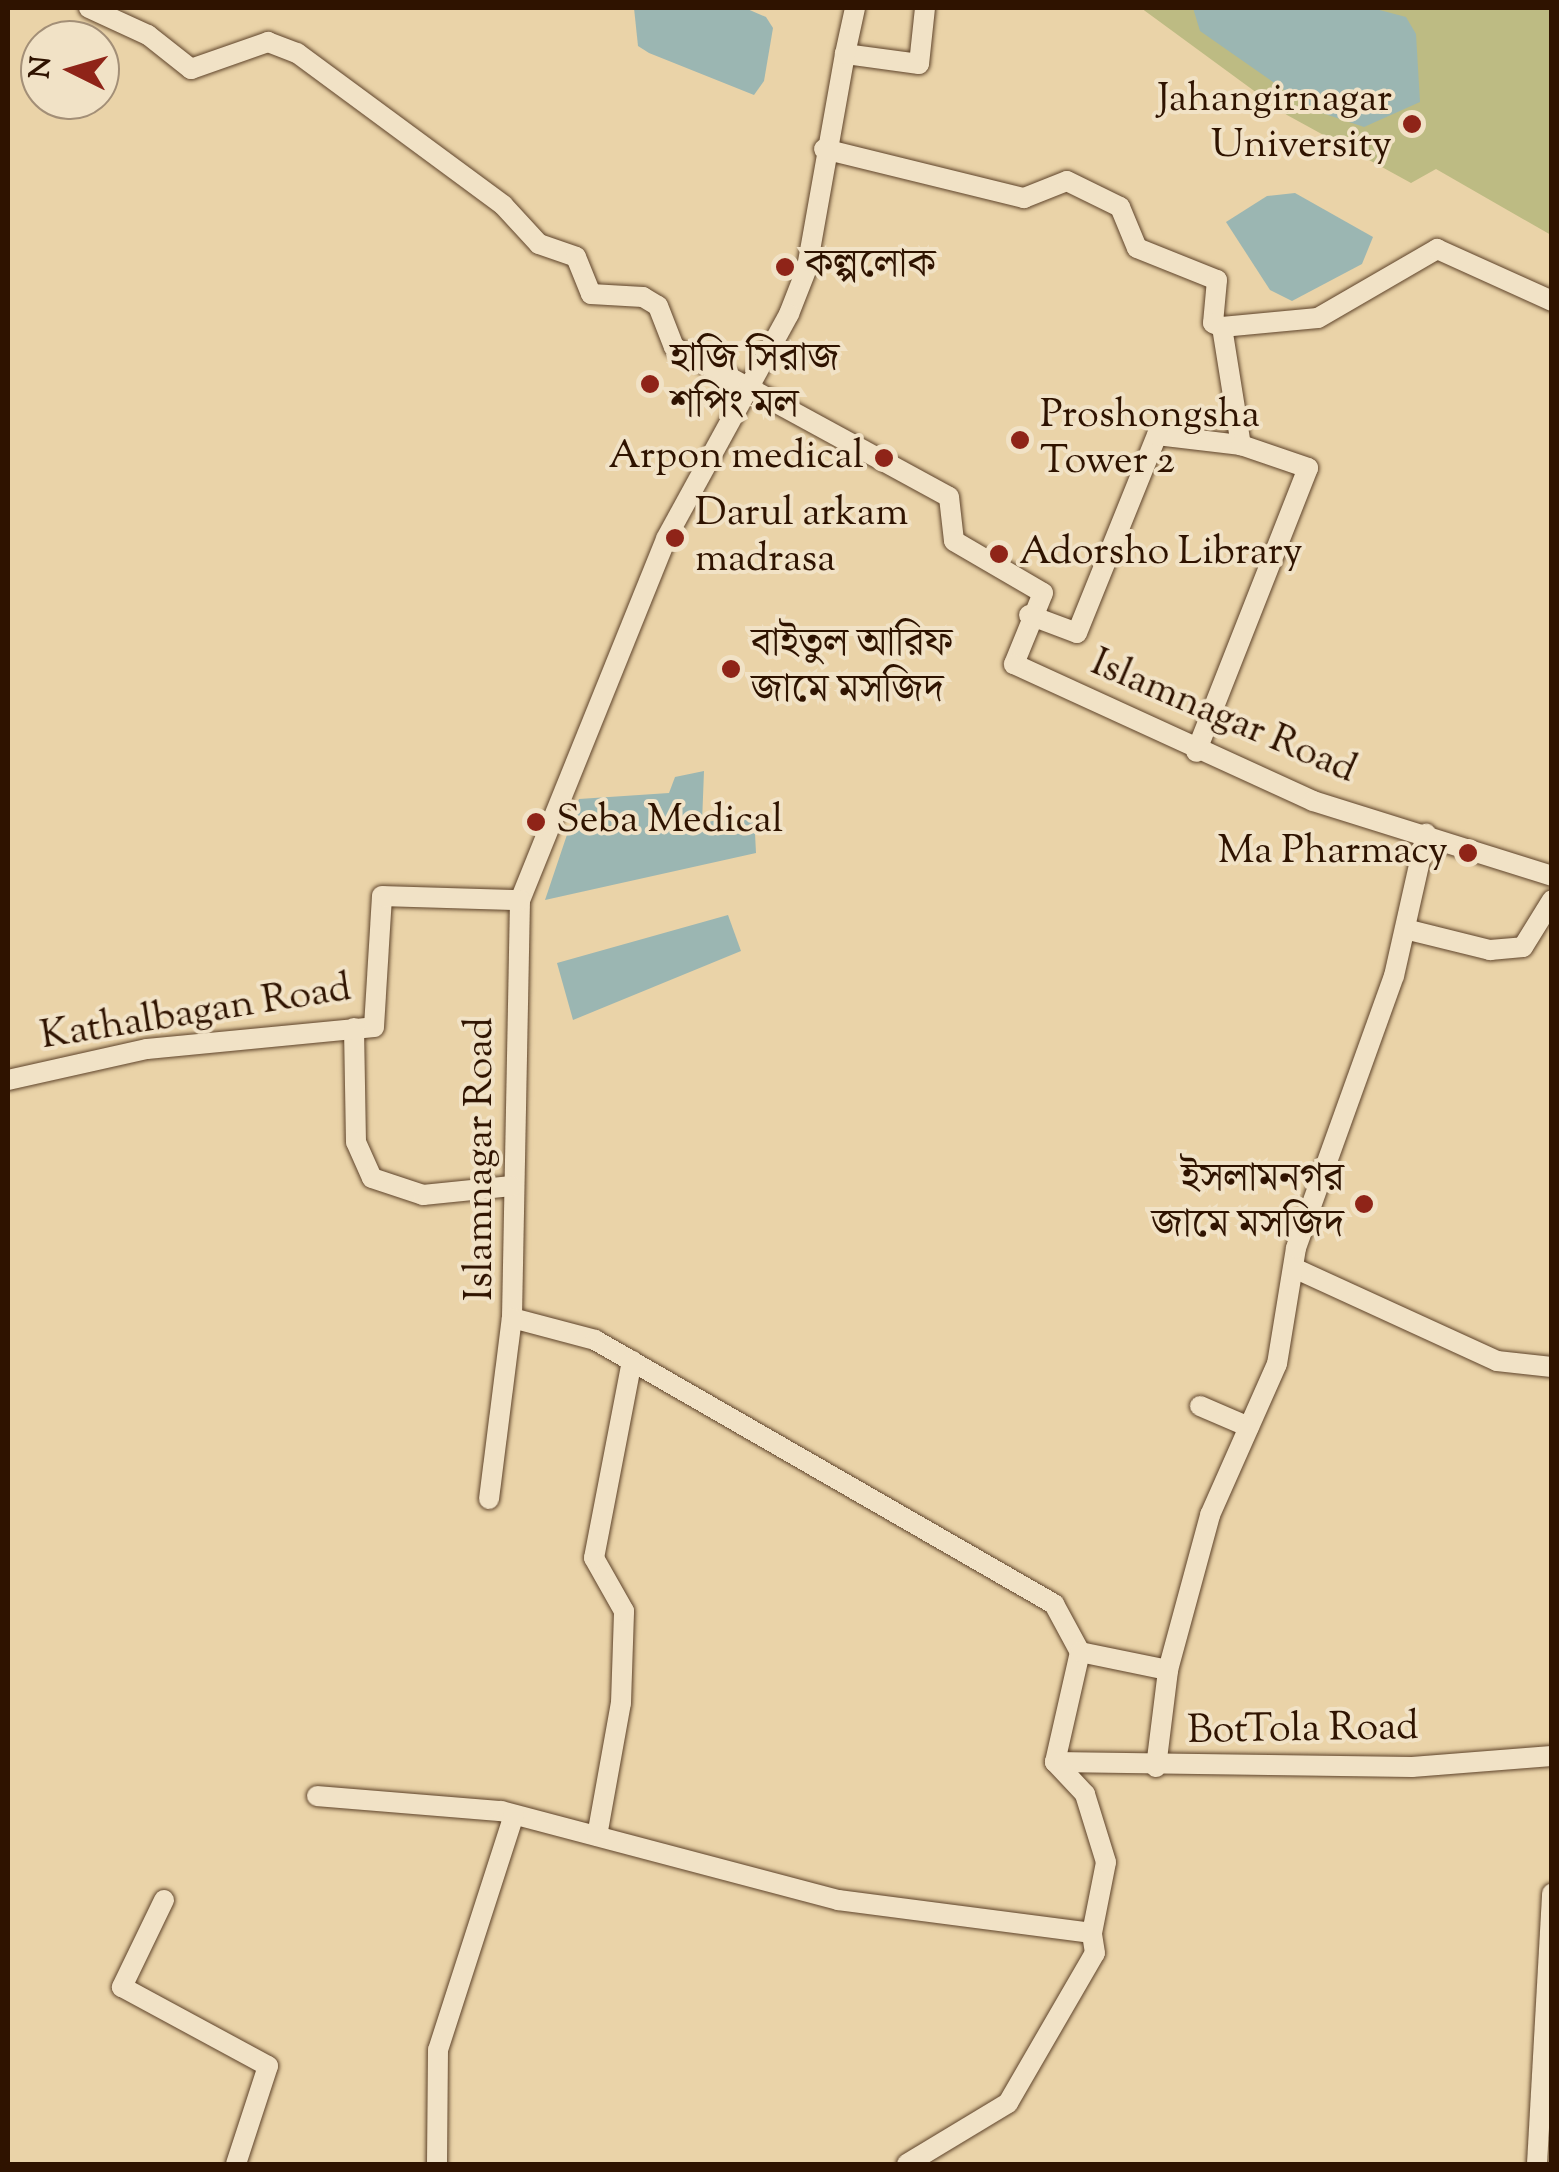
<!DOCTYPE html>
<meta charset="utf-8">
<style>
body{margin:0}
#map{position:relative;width:1559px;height:2172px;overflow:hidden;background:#ead3a8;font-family:"Sorts Mill Goudy","Noto Serif Bengali",serif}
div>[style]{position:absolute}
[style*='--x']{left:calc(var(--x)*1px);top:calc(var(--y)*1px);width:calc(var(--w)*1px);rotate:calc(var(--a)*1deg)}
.green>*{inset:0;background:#bdbb83}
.water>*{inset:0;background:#9bb6b2}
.roads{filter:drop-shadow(0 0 2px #5e432a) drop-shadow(0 0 2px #5e432a)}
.minor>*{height:20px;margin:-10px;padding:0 10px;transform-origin:10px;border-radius:10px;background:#f1e2c6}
.dots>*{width:28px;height:28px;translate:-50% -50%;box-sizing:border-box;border:5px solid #f1e2c6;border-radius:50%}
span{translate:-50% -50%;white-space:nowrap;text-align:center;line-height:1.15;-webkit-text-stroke:8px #f1e2c6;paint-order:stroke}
.poi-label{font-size:40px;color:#2f1300}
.right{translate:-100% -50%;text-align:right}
.left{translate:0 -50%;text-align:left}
.street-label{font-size:40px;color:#2f1300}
.frame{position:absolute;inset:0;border:10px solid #2f1300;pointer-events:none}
.north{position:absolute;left:20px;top:20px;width:100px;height:100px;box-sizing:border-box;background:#f1e2c6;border:2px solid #a38f77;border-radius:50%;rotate:275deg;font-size:28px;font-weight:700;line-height:40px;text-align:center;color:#2f1300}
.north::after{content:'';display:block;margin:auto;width:35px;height:45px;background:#8f2418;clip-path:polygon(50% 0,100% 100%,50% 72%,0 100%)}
</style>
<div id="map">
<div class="green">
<div style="clip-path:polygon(1141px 8px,1551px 8px,1551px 235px,1436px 169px,1411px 183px,1287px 115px)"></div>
</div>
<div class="water">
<div style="clip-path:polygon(634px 8px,745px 8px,766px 17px,773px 28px,764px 81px,754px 95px,649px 53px,638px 46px)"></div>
<div style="clip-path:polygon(1193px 8px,1372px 8px,1406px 17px,1416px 34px,1420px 102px,1364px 127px,1313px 110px,1200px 31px)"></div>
<div style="clip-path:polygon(1295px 193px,1373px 237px,1362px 264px,1292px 301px,1270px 290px,1226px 222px,1267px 196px)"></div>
<div style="clip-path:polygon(704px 771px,702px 823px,754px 813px,756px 853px,545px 900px,579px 799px,669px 793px,675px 777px)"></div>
<div style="clip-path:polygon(728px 915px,741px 951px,573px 1020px,557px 963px)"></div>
</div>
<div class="roads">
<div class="minor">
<div style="--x:89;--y:8;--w:65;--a:24.6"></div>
<div style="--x:148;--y:35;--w:55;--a:38.3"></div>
<div style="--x:191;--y:69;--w:82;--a:-19.3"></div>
<div style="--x:268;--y:42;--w:31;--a:21"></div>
<div style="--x:297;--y:53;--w:256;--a:36.4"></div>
<div style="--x:503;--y:205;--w:53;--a:47.3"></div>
<div style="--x:539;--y:244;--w:39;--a:19"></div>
<div style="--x:576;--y:257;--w:40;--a:68"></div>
<div style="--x:591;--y:294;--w:52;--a:3.3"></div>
<div style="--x:643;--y:297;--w:17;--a:31"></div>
<div style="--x:658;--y:306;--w:44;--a:68.7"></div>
<div style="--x:674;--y:347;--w:313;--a:28.6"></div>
<div style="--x:949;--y:497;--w:44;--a:83.5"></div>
<div style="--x:954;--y:541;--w:103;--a:30.3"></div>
<div style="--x:1043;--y:593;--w:77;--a:112.2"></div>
<div style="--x:1014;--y:664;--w:329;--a:24.6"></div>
<div style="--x:1313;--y:801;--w:250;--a:17.4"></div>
<div style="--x:925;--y:8;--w:56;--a:96.1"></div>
<div style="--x:919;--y:64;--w:75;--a:-172.3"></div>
<div style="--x:845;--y:54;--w:217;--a:100.1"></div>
<div style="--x:807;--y:268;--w:49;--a:111.4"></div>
<div style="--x:789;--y:314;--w:256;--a:118.7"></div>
<div style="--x:666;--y:539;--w:389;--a:112"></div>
<div style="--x:520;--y:900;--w:418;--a:91.1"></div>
<div style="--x:512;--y:1318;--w:86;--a:14.8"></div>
<div style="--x:595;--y:1340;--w:530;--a:29.91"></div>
<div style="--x:1054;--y:1604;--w:55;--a:61.6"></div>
<div style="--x:1080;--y:1652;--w:113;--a:102.8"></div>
<div style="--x:845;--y:54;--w:47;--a:-77.7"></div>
<div style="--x:824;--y:149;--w:206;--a:13.8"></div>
<div style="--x:1024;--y:198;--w:46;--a:-21.6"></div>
<div style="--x:1067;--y:181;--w:59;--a:26.1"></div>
<div style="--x:1120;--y:207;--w:44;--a:67.5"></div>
<div style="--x:1137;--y:248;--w:86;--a:21.8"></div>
<div style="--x:1217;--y:280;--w:43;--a:95.3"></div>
<div style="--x:1213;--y:323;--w:10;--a:24"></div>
<div style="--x:1222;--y:327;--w:96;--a:-5.4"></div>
<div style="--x:1318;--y:318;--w:138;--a:-30.1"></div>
<div style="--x:1437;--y:249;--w:126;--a:24.3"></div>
<div style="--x:1222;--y:327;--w:120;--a:80.9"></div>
<div style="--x:1029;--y:615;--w:51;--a:20.6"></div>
<div style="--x:1077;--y:633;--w:214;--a:-68"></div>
<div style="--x:1157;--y:435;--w:85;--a:6.8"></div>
<div style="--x:1241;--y:445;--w:71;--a:18.9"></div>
<div style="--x:1308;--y:468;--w:305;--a:111.5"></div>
<div style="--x:1405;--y:929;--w:88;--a:13.9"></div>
<div style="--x:1490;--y:950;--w:33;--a:-5"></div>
<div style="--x:1523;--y:947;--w:55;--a:-58.3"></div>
<div style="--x:354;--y:1028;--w:114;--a:89"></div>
<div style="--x:356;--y:1142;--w:39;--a:66"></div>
<div style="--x:372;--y:1178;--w:54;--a:18.4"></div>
<div style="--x:423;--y:1195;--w:89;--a:-5.8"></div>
<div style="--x:8;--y:1080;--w:142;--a:-12.6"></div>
<div style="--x:147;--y:1049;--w:228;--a:-5.5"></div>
<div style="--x:374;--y:1027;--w:131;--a:-86.5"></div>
<div style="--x:382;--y:896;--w:138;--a:1.7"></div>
<div style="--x:1294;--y:1268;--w:223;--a:24.6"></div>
<div style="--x:1497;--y:1361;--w:55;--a:6.2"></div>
<div style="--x:1200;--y:1406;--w:53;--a:23.2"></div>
<div style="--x:489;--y:1499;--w:182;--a:-82.8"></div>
<div style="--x:1080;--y:1652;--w:90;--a:11.6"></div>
<div style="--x:1055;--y:1762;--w:357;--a:0.8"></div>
<div style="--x:1412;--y:1767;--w:140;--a:-4.5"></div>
<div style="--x:1156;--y:1767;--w:98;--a:-82.9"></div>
<div style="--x:1168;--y:1670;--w:161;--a:-74.8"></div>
<div style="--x:1210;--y:1515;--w:165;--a:-66.1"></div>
<div style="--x:1277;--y:1364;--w:118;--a:-80.7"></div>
<div style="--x:1296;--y:1248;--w:289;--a:-70.2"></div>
<div style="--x:1394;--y:976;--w:146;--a:-77.3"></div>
<div style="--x:317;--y:1796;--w:185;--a:4.7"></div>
<div style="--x:501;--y:1811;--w:349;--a:14.8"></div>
<div style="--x:838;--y:1900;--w:256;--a:7.4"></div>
<div style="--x:1092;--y:1933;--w:72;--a:-78.8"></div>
<div style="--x:1106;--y:1862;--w:71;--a:-107.2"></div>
<div style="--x:1085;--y:1794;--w:44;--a:-133.2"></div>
<div style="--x:597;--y:1836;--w:135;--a:-79.8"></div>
<div style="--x:621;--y:1703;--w:92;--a:-88.1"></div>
<div style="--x:624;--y:1611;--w:61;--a:-119.5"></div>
<div style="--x:594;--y:1558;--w:201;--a:-79.1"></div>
<div style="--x:164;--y:1900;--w:97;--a:115.8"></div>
<div style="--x:122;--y:1987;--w:166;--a:28.4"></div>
<div style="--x:268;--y:2066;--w:103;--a:108.1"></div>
<div style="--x:437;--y:2164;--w:114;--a:-89.5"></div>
<div style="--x:438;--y:2050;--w:247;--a:-72.1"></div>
<div style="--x:907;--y:2164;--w:118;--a:-31.1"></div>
<div style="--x:1008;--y:2103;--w:173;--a:-59.9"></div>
<div style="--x:1095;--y:1953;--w:20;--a:-99"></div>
<div style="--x:1537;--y:2164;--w:271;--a:-86.8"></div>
</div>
</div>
<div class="dots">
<div style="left:1412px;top:124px;background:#8f2418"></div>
<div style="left:785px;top:267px;background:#8f2418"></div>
<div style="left:650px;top:384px;background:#8f2418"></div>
<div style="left:1020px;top:440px;background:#8f2418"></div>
<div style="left:884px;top:458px;background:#8f2418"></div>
<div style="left:675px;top:538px;background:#8f2418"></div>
<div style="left:999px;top:554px;background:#8f2418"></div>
<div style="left:731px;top:669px;background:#8f2418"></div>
<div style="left:536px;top:822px;background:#8f2418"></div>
<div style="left:1468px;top:853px;background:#8f2418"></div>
<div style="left:1364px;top:1204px;background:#8f2418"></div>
</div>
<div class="poi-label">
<span class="right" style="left:1392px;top:124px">Jahangirnagar<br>University</span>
<span class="left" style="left:805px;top:267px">কল্পলোক</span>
<span class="left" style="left:670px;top:384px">হাজি সিরাজ<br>শপিং মল</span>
<span class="left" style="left:1040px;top:440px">Proshongsha<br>Tower 2</span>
<span class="right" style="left:864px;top:458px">Arpon medical</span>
<span class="left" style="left:695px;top:538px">Darul arkam<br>madrasa</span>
<span class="left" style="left:1019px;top:554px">Adorsho Library</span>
<span class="left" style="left:751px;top:669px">বাইতুল আরিফ<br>জামে মসজিদ</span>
<span class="left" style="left:556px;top:822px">Seba Medical</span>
<span class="right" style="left:1448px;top:853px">Ma Pharmacy</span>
<span class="right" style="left:1344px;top:1204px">ইসলামনগর<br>জামে মসজিদ</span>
</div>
<div class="street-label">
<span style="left:1223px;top:718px;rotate:23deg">Islamnagar Road</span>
<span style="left:196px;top:1014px;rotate:-9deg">Kathalbagan Road</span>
<span style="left:482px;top:1159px;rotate:-90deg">Islamnagar Road</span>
<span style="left:1303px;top:1731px;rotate:-1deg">BotTola Road</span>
</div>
<div class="frame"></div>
<div class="north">N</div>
</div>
